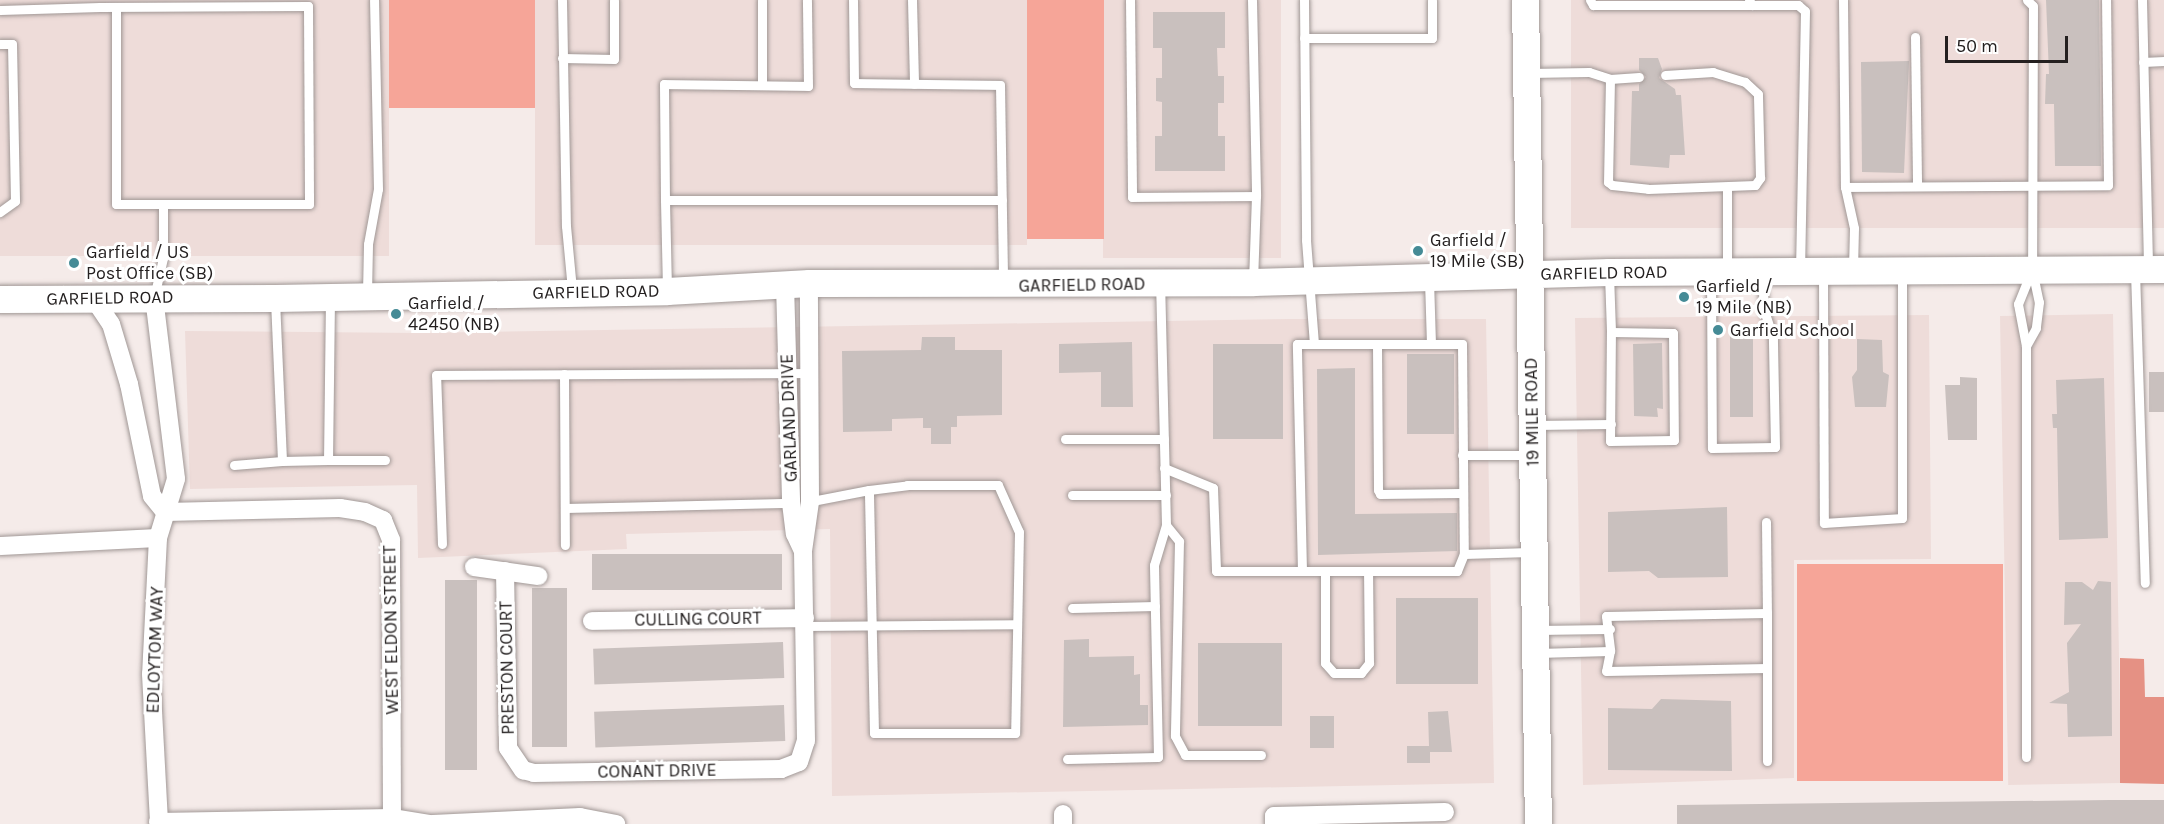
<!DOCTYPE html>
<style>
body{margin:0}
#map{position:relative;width:2164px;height:824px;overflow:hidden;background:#f5ebe9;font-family:Karla,sans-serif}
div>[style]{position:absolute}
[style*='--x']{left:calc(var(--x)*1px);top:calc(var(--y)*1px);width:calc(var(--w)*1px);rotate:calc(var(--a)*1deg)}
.built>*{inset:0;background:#eedcd9;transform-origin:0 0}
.green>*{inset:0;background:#f6a598;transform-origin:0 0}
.forest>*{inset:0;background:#e59184}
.building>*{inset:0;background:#c9c0be;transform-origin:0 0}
.roads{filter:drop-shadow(0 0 2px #a09795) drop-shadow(0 0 2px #a09795)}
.lane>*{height:9px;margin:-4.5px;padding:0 4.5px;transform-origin:4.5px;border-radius:4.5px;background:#fff}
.street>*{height:18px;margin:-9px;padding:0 9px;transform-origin:9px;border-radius:9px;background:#fff}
.secondary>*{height:27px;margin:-13.5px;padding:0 13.5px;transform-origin:13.5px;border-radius:13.5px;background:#fff}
.dots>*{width:16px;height:16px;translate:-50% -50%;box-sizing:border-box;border:3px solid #fff;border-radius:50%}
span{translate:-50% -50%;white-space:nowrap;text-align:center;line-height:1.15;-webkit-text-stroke:6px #fff;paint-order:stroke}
.poi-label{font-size:18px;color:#242020}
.left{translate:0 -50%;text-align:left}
.street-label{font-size:18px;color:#242020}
.scale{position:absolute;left:1945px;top:36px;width:123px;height:27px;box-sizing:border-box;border:3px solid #242020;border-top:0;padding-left:8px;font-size:18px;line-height:21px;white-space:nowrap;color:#242020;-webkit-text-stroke:4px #fff;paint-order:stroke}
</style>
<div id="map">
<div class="built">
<div style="left:0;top:0;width:389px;height:256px"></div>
<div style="left:535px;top:0;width:492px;height:245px"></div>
<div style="left:1103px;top:0;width:178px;height:258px"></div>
<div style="left:1571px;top:0;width:593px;height:228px"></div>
<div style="left:2113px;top:314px;width:469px;height:113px;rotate:89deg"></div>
<div style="clip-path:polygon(1929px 315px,1931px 559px,1794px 560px,1794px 778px,1583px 785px,1575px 318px)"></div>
<div style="clip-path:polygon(1290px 319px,1486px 319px,1494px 783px,832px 796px,830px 529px,626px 534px,627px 549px,418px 558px,417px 485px,190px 489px,185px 331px,418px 333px)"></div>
</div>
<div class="green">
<div style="left:389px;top:0;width:146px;height:108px"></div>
<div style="left:1027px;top:0;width:77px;height:239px"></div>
<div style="left:1797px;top:564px;width:206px;height:217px"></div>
</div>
<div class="forest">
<div style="clip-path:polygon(2120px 658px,2144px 659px,2145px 697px,2164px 697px,2164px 784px,2120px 783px)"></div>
</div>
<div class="building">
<div style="clip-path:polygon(2046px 0,2099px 0,2101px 166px,2055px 166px,2054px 104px,2045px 104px,2046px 74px,2049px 74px)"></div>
<div style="clip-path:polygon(1153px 12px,1225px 12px,1225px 48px,1217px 48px,1218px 76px,1224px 76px,1224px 103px,1218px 103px,1218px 136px,1225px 136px,1225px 171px,1155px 171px,1155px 136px,1162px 136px,1162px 102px,1156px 101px,1156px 78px,1162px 78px,1162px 48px,1153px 48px)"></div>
<div style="clip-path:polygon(1639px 58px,1658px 58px,1662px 69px,1659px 78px,1675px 89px,1676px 95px,1681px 95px,1685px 155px,1670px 155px,1669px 168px,1630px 165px,1632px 91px,1639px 91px,1639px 84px,1646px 77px,1639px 70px)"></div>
<div style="clip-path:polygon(1909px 61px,1904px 173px,1862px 172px,1861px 62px)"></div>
<div style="left:1730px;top:335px;width:23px;height:82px"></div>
<div style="clip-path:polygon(922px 337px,955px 337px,955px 350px,1002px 350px,1002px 415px,957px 416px,957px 427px,951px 427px,951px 444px,931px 444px,931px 428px,923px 428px,923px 418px,892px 419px,892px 431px,843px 432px,842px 351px,921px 350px)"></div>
<div style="clip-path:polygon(1857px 339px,1882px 340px,1883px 372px,1889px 375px,1886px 407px,1855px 407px,1852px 377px,1857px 370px)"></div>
<div style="clip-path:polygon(1132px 342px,1133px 407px,1101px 407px,1101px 372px,1059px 373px,1059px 344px)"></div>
<div style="clip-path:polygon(1662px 343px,1663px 409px,1657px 408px,1658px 417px,1634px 416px,1633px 344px)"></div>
<div style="left:1213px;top:344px;width:70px;height:95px"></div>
<div style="left:1407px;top:354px;width:47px;height:80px"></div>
<div style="clip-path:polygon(1355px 368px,1355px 514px,1457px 513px,1457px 551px,1318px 555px,1317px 369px)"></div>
<div style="left:2164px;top:372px;width:40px;height:15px;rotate:90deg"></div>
<div style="clip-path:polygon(1960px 377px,1977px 378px,1977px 440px,1948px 440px,1945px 385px,1960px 385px)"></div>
<div style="clip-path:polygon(2104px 378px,2108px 538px,2059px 540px,2057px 428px,2053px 428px,2052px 414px,2057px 414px,2056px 380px)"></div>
<div style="clip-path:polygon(1727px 507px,1728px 577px,1658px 578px,1649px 571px,1608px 572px,1608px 512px)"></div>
<div style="left:782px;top:554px;width:36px;height:190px;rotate:90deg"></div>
<div style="left:445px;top:580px;width:32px;height:190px"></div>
<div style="clip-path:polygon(2098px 581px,2111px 582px,2112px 736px,2068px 737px,2067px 704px,2049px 703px,2069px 692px,2067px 643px,2081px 624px,2064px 625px,2065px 582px,2082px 582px,2093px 590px)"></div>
<div style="left:532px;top:588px;width:35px;height:159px"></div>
<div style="left:1396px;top:598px;width:82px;height:86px"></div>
<div style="clip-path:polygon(1089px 639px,1089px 657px,1134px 656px,1134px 675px,1140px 674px,1140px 705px,1148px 705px,1148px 725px,1063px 727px,1064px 640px)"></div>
<div style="left:783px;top:642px;width:36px;height:190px;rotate:88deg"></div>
<div style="left:1282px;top:643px;width:83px;height:84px;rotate:90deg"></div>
<div style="clip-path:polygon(1661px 699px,1731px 701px,1732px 771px,1608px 770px,1608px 708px,1652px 709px)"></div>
<div style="left:784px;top:705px;width:36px;height:190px;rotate:88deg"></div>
<div style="clip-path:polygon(1448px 711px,1452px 752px,1430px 752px,1430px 763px,1407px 763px,1407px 746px,1429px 746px,1428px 712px)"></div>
<div style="left:1310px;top:716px;width:24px;height:32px"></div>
<div style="clip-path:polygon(2109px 800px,2164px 800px,2164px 824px,1677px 824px,1677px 805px)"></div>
</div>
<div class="roads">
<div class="lane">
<div style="--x:562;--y:0;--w:226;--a:89"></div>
<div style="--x:566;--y:226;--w:64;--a:84.6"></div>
<div style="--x:762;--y:0;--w:85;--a:90"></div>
<div style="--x:853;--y:0;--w:83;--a:89.3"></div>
<div style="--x:854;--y:83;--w:146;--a:0.8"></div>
<div style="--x:1000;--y:85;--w:195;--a:89.1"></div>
<div style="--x:912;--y:0;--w:84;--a:88.6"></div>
<div style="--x:1130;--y:0;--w:197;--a:89.4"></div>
<div style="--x:1132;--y:197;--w:124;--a:-0.5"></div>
<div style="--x:1252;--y:0;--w:196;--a:88.8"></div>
<div style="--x:1256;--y:196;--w:84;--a:92"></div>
<div style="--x:1304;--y:0;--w:240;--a:89.5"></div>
<div style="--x:1306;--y:240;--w:104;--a:85.6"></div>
<div style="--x:1590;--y:0;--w:6;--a:59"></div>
<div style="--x:1593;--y:5;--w:159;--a:0"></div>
<div style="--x:1749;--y:0;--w:6;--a:59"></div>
<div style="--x:1752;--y:5;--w:46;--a:0"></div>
<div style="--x:1798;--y:5;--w:9;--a:41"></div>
<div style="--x:1805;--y:11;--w:256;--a:91.1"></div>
<div style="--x:1843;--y:0;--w:187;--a:89.4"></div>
<div style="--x:1845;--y:187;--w:42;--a:77.6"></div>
<div style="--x:1854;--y:228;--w:42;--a:91.4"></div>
<div style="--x:2027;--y:0;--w:8;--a:45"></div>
<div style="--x:2033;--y:6;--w:264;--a:90.2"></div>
<div style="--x:2032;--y:270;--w:33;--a:78"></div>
<div style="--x:2039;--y:302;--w:26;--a:97"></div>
<div style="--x:2036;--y:328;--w:21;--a:119"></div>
<div style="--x:2026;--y:346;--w:43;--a:-100.8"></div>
<div style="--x:2018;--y:304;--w:35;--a:-68"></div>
<div style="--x:2142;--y:0;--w:266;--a:88.7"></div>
<div style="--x:0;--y:10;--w:100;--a:-1.7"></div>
<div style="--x:100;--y:7;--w:208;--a:-0.3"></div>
<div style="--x:308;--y:6;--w:198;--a:89.7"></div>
<div style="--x:309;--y:204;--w:193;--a:180"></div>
<div style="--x:116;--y:204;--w:197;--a:-90"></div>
<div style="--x:1915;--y:37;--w:148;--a:89.2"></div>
<div style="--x:1304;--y:38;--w:128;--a:0"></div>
<div style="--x:1432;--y:38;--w:38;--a:-90"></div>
<div style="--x:0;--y:44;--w:12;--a:0"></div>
<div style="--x:12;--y:44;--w:157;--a:88.9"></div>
<div style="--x:15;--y:201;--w:19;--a:144"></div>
<div style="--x:562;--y:58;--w:52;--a:1.1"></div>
<div style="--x:614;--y:59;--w:59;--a:-90"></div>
<div style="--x:2143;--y:62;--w:21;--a:-3"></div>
<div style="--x:1529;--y:73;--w:60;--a:-1"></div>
<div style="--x:1589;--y:72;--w:22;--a:18"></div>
<div style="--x:1610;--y:79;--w:103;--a:91.1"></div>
<div style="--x:1608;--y:182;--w:5;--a:37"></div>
<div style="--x:1612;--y:185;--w:36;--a:6"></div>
<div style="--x:1648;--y:189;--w:107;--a:-2.1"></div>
<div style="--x:1755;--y:185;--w:9;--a:-54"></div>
<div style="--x:1760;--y:178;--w:84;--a:-91.4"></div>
<div style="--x:1758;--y:94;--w:18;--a:-137"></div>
<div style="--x:1745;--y:82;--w:34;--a:-163"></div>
<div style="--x:1713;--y:72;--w:48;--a:176.4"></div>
<div style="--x:1610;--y:79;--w:29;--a:-4"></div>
<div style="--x:1845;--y:187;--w:263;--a:-0.4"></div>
<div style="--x:2108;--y:185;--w:185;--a:-90.6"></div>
<div style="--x:1727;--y:188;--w:82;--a:90"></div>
<div style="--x:665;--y:200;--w:116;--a:-90.5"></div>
<div style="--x:664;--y:84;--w:144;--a:0.8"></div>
<div style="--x:808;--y:86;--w:86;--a:-90.7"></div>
<div style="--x:2135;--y:271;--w:312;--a:88.2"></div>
<div style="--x:1823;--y:273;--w:250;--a:89.8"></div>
<div style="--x:1824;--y:523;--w:78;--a:-3.7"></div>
<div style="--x:1902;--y:518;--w:246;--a:-90"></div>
<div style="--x:1609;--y:274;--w:58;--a:88"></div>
<div style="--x:1711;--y:274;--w:174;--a:89.7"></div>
<div style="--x:1712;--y:448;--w:63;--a:-0.9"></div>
<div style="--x:1775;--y:447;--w:109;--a:-91.1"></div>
<div style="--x:1773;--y:338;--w:25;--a:-108"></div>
<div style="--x:1765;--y:314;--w:41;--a:-95.6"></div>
<div style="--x:1429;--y:280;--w:64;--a:88.2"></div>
<div style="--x:667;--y:289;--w:89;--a:-91.3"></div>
<div style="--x:665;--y:200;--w:337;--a:0"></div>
<div style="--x:367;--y:293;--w:49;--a:-88.8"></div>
<div style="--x:368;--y:244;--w:56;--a:-79.7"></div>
<div style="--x:378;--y:189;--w:189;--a:-91.2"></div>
<div style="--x:154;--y:297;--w:40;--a:-77"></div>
<div style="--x:163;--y:258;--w:54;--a:-90"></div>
<div style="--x:330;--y:298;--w:162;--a:90.7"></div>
<div style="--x:328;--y:460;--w:57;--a:0"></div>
<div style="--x:275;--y:300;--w:161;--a:87.5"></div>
<div style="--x:282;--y:461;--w:46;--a:-1.2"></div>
<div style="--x:1611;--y:332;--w:62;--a:0.9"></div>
<div style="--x:1673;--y:333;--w:107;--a:89.5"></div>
<div style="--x:1674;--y:440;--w:64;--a:179.1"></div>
<div style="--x:1610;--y:441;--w:109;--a:-89.5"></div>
<div style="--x:1377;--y:344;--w:146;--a:89.6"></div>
<div style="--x:1378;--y:490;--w:4;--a:63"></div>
<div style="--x:1380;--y:494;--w:82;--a:-0.7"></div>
<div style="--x:2026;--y:346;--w:411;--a:90"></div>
<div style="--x:564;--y:374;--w:171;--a:89.7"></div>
<div style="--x:1535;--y:425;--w:76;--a:-0.8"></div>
<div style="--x:1065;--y:439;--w:99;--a:0"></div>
<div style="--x:1462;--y:455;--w:68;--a:0"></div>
<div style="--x:234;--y:465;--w:48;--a:-4.8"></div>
<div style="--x:1164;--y:468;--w:53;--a:22.2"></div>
<div style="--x:1213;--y:488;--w:83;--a:87.9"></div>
<div style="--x:1216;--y:571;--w:241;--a:0"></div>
<div style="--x:1457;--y:571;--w:18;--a:-68"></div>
<div style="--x:1464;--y:554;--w:66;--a:-1.7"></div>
<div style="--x:1072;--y:495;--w:94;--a:0"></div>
<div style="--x:807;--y:502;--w:63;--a:-11"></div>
<div style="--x:869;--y:490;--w:38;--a:-7"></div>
<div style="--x:907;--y:485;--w:91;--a:0"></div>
<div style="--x:998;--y:485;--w:51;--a:65.9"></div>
<div style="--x:1019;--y:532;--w:201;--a:91.1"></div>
<div style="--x:1015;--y:733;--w:141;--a:180"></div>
<div style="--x:874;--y:733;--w:243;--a:-91.2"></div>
<div style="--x:565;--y:508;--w:228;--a:-1.3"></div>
<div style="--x:1766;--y:522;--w:91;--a:89.4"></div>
<div style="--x:1767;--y:613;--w:161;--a:178.9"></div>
<div style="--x:1606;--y:616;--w:35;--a:83"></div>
<div style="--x:1610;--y:651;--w:20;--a:101"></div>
<div style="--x:1606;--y:671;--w:161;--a:-1.1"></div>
<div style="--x:1767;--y:668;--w:93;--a:90"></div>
<div style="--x:1166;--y:525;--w:21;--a:51"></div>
<div style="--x:1179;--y:541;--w:195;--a:91.2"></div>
<div style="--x:1175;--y:736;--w:21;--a:62"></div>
<div style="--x:1185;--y:755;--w:76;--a:0"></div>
<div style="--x:442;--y:544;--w:169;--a:-92"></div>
<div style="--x:436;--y:375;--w:373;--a:-0.3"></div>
<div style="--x:1302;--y:571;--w:227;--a:-91.3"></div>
<div style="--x:1297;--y:344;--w:165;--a:0"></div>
<div style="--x:1462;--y:344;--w:210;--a:89.5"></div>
<div style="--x:1325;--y:571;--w:92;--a:90"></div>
<div style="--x:1325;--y:663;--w:13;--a:48"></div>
<div style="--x:1334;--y:673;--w:27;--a:0"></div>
<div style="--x:1361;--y:673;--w:13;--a:-51"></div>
<div style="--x:1369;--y:663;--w:92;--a:-90.6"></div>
<div style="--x:1072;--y:608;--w:83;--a:-1.4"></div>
<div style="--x:1767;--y:613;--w:55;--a:90"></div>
<div style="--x:805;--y:626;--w:212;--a:-0.5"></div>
<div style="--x:1537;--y:630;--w:73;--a:-0.8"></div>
<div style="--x:1537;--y:653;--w:73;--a:-1.6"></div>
<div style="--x:1067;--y:759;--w:91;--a:-1.3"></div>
<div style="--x:1158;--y:757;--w:192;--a:-91.2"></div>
<div style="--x:1154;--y:565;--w:42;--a:-73.3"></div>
<div style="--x:1166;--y:525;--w:239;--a:-91.4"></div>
</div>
<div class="street">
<div style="--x:785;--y:284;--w:219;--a:88.4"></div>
<div style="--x:791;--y:503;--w:31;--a:83"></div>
<div style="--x:795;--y:534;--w:19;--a:65"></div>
<div style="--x:154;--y:297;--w:183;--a:83.1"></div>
<div style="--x:176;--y:479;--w:62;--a:107"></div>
<div style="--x:158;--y:538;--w:136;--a:92.9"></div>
<div style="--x:151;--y:674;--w:150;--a:86.9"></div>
<div style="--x:94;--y:299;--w:30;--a:56"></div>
<div style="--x:111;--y:324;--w:63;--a:73.3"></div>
<div style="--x:129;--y:384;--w:114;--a:78.4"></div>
<div style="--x:152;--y:496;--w:21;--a:51"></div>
<div style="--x:165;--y:512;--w:175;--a:-1.3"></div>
<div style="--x:340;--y:508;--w:25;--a:9"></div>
<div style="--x:365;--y:512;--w:20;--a:24"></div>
<div style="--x:383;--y:520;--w:22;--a:68"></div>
<div style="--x:391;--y:540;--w:278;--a:89.8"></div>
<div style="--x:0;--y:546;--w:158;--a:-2.9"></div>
<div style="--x:474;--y:567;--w:65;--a:8"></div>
<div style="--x:505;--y:571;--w:177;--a:89"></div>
<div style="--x:508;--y:748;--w:27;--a:56"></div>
<div style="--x:523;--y:770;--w:11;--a:15"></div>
<div style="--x:534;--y:773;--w:247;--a:-0.9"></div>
<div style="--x:781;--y:769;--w:19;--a:-21"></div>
<div style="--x:799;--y:762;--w:22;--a:-72"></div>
<div style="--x:806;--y:741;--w:190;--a:-90.9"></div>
<div style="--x:803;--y:551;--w:49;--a:-81.9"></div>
<div style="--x:810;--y:502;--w:219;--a:-90.3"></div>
<div style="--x:592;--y:621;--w:213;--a:-0.8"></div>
<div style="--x:1063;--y:814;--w:10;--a:90"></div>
<div style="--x:158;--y:822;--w:234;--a:-1"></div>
<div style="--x:392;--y:818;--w:39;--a:9"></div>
<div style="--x:433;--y:824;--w:147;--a:-2.7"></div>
<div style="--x:580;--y:817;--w:37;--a:11"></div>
<div style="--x:1274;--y:824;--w:8;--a:-90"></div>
<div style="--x:1274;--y:816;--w:171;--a:-1.3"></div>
</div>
<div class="secondary">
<div style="--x:1525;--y:0;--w:824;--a:89.1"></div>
<div style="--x:0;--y:299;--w:275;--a:-0.2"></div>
<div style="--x:275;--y:298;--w:392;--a:-1"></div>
<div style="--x:667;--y:291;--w:142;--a:-3.2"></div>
<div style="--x:809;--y:283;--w:444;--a:-0.1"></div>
<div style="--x:1253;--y:282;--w:356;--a:-1.6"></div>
<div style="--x:1609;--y:272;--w:555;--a:-0.31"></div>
</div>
</div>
<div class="dots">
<div style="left:1418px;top:251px;background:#458b96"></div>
<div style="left:74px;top:263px;background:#458b96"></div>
<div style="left:1684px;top:297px;background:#458b96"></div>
<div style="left:396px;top:314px;background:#458b96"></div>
<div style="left:1718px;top:330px;background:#458b96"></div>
</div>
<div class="poi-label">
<span class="left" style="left:1430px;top:251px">Garfield /<br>19 Mile (SB)</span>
<span class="left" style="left:86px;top:263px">Garfield / US<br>Post Office (SB)</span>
<span class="left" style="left:1696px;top:297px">Garfield /<br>19 Mile (NB)</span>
<span class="left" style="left:408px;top:314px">Garfield /<br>42450 (NB)</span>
<span class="left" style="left:1730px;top:330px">Garfield School</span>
</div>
<div class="street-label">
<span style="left:1604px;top:273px;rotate:-1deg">GARFIELD ROAD</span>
<span style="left:1082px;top:285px;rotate:-1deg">GARFIELD ROAD</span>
<span style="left:596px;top:292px;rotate:-1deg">GARFIELD ROAD</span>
<span style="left:110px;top:298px;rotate:-1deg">GARFIELD ROAD</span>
<span style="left:1532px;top:412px;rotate:-91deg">19 MILE ROAD</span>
<span style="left:789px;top:418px;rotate:-92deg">GARLAND DRIVE</span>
<span style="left:698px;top:619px;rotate:-1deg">CULLING COURT</span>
<span style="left:391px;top:630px;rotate:-91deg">WEST ELDON STREET</span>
<span style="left:155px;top:650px;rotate:-88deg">EDLOYTOM WAY</span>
<span style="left:507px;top:668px;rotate:-91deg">PRESTON COURT</span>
<span style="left:657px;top:771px;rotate:-1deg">CONANT DRIVE</span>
</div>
<div class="scale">50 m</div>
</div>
